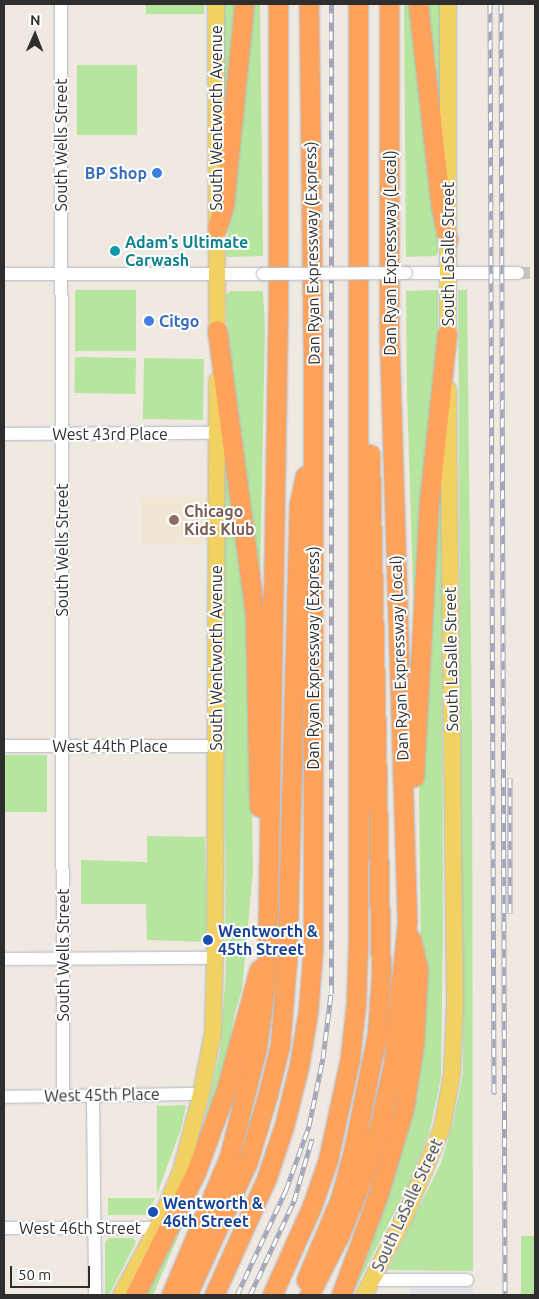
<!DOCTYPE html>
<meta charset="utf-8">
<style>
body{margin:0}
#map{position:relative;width:539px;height:1299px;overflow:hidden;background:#efe9e1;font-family:Ubuntu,sans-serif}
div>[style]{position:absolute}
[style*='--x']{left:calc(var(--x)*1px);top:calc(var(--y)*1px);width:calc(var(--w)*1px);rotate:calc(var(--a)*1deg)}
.industrial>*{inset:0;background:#e3e1e8;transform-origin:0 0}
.education>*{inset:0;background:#f0e6d1;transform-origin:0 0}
.green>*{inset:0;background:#b6e59e;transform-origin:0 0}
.minor-tunnel>*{height:12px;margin-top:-6px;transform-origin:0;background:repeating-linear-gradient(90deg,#c8c4bd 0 12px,transparent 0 18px)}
.roads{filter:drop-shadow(0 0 1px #b4b7c1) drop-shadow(0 0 1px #b4b7c1)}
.minor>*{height:12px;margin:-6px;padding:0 6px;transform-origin:6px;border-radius:6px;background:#fff}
.major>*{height:16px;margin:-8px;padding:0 8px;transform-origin:8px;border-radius:8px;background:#f2d163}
.highway>*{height:19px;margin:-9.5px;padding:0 9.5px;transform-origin:9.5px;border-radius:9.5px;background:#ffa35c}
.rail>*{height:5px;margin-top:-2.5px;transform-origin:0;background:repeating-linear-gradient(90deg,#fff 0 9px,#a3a6b8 0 18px);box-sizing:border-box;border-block:1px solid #a3a6b8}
.bridges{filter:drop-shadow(0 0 1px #b4b7c1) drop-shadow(0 0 1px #b4b7c1)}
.minor-bridge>*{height:12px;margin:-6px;padding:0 6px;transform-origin:6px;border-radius:6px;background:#fff}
.dots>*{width:14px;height:14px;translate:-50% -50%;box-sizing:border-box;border:2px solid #fff;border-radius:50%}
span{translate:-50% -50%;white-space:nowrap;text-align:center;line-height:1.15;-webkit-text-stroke:4px #fff;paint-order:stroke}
.street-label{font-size:16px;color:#2e2e2e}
.shop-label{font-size:16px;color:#366cbe;font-weight:700}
.right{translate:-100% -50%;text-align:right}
.left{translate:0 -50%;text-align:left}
.culture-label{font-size:16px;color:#0d838f;font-weight:700}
.education-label{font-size:16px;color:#785e54;font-weight:700}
.transit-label{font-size:16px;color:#164399;font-weight:700}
.frame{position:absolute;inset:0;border:5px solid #2e2e2e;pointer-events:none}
.north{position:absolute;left:10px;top:10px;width:50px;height:50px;-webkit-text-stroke:4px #fff;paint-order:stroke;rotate:1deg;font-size:14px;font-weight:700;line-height:20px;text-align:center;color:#2e2e2e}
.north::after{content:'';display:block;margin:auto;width:18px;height:22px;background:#2e2e2e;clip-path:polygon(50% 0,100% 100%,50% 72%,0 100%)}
.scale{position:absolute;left:10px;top:1266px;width:80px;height:22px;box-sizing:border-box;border:2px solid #2e2e2e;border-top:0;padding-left:6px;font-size:15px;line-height:18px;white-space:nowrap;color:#2e2e2e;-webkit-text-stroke:4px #fff;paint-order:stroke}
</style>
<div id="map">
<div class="industrial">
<div style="left:410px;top:1286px;width:63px;height:9px"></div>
</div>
<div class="education">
<div style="left:142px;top:497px;width:65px;height:47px"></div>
</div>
<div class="green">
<div style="left:146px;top:4px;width:58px;height:10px"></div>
<div style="clip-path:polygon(223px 4px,239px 4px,223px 122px)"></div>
<div style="clip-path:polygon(250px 4px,260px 4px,263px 256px,227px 257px,226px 255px)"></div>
<div style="clip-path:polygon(404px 4px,412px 4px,438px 243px,438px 253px,436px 256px,406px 257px)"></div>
<div style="clip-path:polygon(425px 4px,440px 4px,440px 141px)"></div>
<div style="left:77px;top:65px;width:60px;height:70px"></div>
<div style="left:75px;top:290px;width:61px;height:61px"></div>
<div style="clip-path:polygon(438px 290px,438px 337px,414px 621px,407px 393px,406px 291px)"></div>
<div style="clip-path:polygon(458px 290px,467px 290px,472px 733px,473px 1271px,388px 1270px,441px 1163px,453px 1123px,463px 1073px)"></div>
<div style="clip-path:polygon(231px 291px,263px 291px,265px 326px,260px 585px,228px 350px,226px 295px)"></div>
<div style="left:75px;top:357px;width:61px;height:36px;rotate:1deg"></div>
<div style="left:144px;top:358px;width:60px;height:61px;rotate:1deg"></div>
<div style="clip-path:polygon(229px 456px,248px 599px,253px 871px,242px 990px,235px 1012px,228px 1054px,210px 1119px,205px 1118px,220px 1050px,226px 971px,223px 457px)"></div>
<div style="clip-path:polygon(442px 461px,443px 932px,441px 1077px,430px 1130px,410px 1182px,352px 1295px,346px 1295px,422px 1028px,419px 794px,436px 505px)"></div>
<div style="left:4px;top:755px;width:43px;height:57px"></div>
<div style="clip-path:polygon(147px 836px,205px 837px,207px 942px,147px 940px,146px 904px,81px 904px,81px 860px,147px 862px)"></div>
<div style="clip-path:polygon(186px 1105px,181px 1129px,157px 1194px,157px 1106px)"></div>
<div style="clip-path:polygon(108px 1198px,155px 1198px,147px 1215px,108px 1215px)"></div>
<div style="clip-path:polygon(190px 1205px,191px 1206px,153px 1295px,143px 1295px)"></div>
<div style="left:521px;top:1236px;width:14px;height:59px"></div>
<div style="clip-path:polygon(109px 1238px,133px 1238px,136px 1242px,109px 1295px,105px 1295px,105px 1242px)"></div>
</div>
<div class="minor-tunnel">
<div style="--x:518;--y:273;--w:17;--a:0"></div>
</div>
<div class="roads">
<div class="minor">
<div style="--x:61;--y:4;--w:1092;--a:89.9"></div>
<div style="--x:406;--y:273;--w:112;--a:0"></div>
<div style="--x:4;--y:274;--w:259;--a:0"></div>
<div style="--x:4;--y:434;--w:213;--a:-0.3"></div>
<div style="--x:4;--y:746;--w:212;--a:0"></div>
<div style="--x:4;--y:959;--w:211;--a:-0.3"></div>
<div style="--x:93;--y:1096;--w:199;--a:89.4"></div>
<div style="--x:4;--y:1097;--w:197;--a:-0.9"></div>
<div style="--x:4;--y:1228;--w:153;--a:0"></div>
<div style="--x:373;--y:1280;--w:94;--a:0"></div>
</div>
<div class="major">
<div style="--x:216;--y:4;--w:337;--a:89.8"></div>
<div style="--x:448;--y:347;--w:343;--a:-90"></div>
<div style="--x:121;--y:1295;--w:76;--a:-61.8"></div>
<div style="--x:157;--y:1228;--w:62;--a:-67.2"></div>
<div style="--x:181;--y:1171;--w:80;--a:-75.4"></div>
<div style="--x:201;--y:1094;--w:63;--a:-79"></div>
<div style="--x:213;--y:1032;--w:74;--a:-88.5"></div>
<div style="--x:215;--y:958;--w:577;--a:-89.8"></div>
<div style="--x:364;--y:1295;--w:91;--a:-62.6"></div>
<div style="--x:406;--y:1214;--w:93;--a:-67.3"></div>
<div style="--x:442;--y:1128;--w:55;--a:-79.5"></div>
<div style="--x:452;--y:1074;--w:71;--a:-87.6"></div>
<div style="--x:455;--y:1003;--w:614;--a:-90.65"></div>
</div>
<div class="highway">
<div style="--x:418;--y:4;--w:205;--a:83.6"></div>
<div style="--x:441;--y:208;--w:33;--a:78"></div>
<div style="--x:217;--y:228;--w:24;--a:-73"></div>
<div style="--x:224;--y:205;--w:202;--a:-84.3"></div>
<div style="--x:217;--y:330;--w:289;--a:82.4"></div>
<div style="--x:255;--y:616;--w:191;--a:88.8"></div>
<div style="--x:414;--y:777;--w:275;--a:-86.9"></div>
<div style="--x:429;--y:502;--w:169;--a:-83.9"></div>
<div style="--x:306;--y:1280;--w:88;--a:-67.2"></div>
<div style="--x:340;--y:1199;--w:49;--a:-74.5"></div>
<div style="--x:353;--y:1152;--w:120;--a:-78.5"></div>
<div style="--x:377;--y:1034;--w:56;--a:-85.9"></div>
<div style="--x:381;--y:978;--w:524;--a:-91.2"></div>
<div style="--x:135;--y:1295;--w:137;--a:-63.6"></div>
<div style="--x:196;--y:1172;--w:87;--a:-69.9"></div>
<div style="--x:226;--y:1090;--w:125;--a:-74.7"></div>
<div style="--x:171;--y:1295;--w:150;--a:-67.2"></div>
<div style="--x:229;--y:1157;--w:114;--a:-75.7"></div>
<div style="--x:257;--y:1047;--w:79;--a:-82.7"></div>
<div style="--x:267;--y:969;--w:661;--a:-89.05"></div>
<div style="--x:278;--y:308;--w:304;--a:-90"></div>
<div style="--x:187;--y:1295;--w:147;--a:-65.5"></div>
<div style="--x:248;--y:1161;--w:70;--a:-73.4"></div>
<div style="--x:268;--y:1094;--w:50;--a:-76.2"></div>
<div style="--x:280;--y:1045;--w:86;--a:-85.3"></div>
<div style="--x:287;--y:959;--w:455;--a:-88.5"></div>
<div style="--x:299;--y:504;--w:29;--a:-78"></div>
<div style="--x:214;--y:1295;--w:129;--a:-65.8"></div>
<div style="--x:267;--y:1177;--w:54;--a:-71.6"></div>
<div style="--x:284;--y:1126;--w:62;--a:-76"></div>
<div style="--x:299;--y:1066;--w:56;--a:-80.7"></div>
<div style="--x:308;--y:1011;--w:64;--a:-85.5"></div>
<div style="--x:313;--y:947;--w:593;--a:-90"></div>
<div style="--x:313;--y:354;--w:350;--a:-90.7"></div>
<div style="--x:272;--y:1295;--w:98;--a:-65.8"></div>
<div style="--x:312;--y:1206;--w:49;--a:-70.8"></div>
<div style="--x:328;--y:1160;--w:104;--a:-77.8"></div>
<div style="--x:350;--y:1058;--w:54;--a:-83.7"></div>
<div style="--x:356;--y:1004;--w:59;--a:-88.1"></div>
<div style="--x:358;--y:945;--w:941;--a:-90"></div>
<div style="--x:309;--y:1295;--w:68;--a:-63.1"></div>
<div style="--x:340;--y:1234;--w:61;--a:-68"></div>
<div style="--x:363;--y:1177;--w:57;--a:-72.5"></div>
<div style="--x:380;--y:1123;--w:59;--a:-77.4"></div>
<div style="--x:393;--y:1065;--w:145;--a:-84.4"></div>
<div style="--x:407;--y:921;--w:588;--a:-91.75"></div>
<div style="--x:389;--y:333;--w:329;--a:-90"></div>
<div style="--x:341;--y:1295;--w:110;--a:-69.7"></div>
<div style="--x:379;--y:1192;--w:88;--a:-73.4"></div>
<div style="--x:404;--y:1108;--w:65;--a:-81.1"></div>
<div style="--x:414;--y:1044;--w:75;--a:-86.9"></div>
<div style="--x:418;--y:969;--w:31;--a:-103"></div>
</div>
</div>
<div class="rail">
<div style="--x:490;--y:4;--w:1090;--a:89.79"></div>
<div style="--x:501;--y:4;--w:1291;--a:89.82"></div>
<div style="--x:510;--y:778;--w:135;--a:90"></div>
<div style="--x:237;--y:1295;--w:116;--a:-65"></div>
<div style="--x:286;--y:1190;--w:68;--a:-70.2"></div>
<div style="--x:309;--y:1126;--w:69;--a:-78.4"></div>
<div style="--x:323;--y:1058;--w:64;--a:-82.9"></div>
<div style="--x:331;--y:994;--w:990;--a:-90"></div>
<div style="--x:250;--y:1295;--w:104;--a:-64.9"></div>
<div style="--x:294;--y:1201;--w:65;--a:-73.8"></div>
</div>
<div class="bridges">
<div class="minor-bridge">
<div style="--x:263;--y:274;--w:143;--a:-0.4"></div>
</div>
</div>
<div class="dots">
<div style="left:157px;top:173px;background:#3f7fe0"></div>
<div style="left:115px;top:251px;background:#0f9aa8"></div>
<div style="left:149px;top:321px;background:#3f7fe0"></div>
<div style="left:174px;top:520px;background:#8d6e63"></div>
<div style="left:208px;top:940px;background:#1a4fb4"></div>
<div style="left:153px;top:1212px;background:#1a4fb4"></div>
</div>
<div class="street-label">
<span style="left:216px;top:118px;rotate:-90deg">South Wentworth Avenue</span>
<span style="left:61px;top:145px;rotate:-90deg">South Wells Street</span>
<span style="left:312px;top:253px;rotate:-91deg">Dan Ryan Expressway (Express)</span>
<span style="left:390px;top:253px;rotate:-90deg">Dan Ryan Expressway (Local)</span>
<span style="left:448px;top:254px;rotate:-90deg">South LaSalle Street</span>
<span style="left:110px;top:434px">West 43rd Place</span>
<span style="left:62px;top:550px;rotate:-90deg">South Wells Street</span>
<span style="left:216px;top:658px;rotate:-90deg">South Wentworth Avenue</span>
<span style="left:313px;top:658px;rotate:-90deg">Dan Ryan Expressway (Express)</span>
<span style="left:399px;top:658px;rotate:-92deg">Dan Ryan Expressway (Local)</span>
<span style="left:451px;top:659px;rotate:-91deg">South LaSalle Street</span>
<span style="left:110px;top:746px">West 44th Place</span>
<span style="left:63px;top:955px;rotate:-90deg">South Wells Street</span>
<span style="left:102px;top:1095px;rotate:-1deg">West 45th Place</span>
<span style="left:407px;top:1205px;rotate:-65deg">South LaSalle Street</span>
<span style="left:80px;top:1228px">West 46th Street</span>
</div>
<div class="shop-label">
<span class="right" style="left:147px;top:173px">BP Shop</span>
<span class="left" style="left:159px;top:321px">Citgo</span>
</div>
<div class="culture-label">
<span class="left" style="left:125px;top:251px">Adam’s Ultimate<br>Carwash</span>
</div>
<div class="education-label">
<span class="left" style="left:184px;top:520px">Chicago<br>Kids Klub</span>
</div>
<div class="transit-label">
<span class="left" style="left:218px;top:940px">Wentworth &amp;<br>45th Street</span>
<span class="left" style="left:163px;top:1212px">Wentworth &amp;<br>46th Street</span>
</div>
<div class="frame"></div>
<div class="north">N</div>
<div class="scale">50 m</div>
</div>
